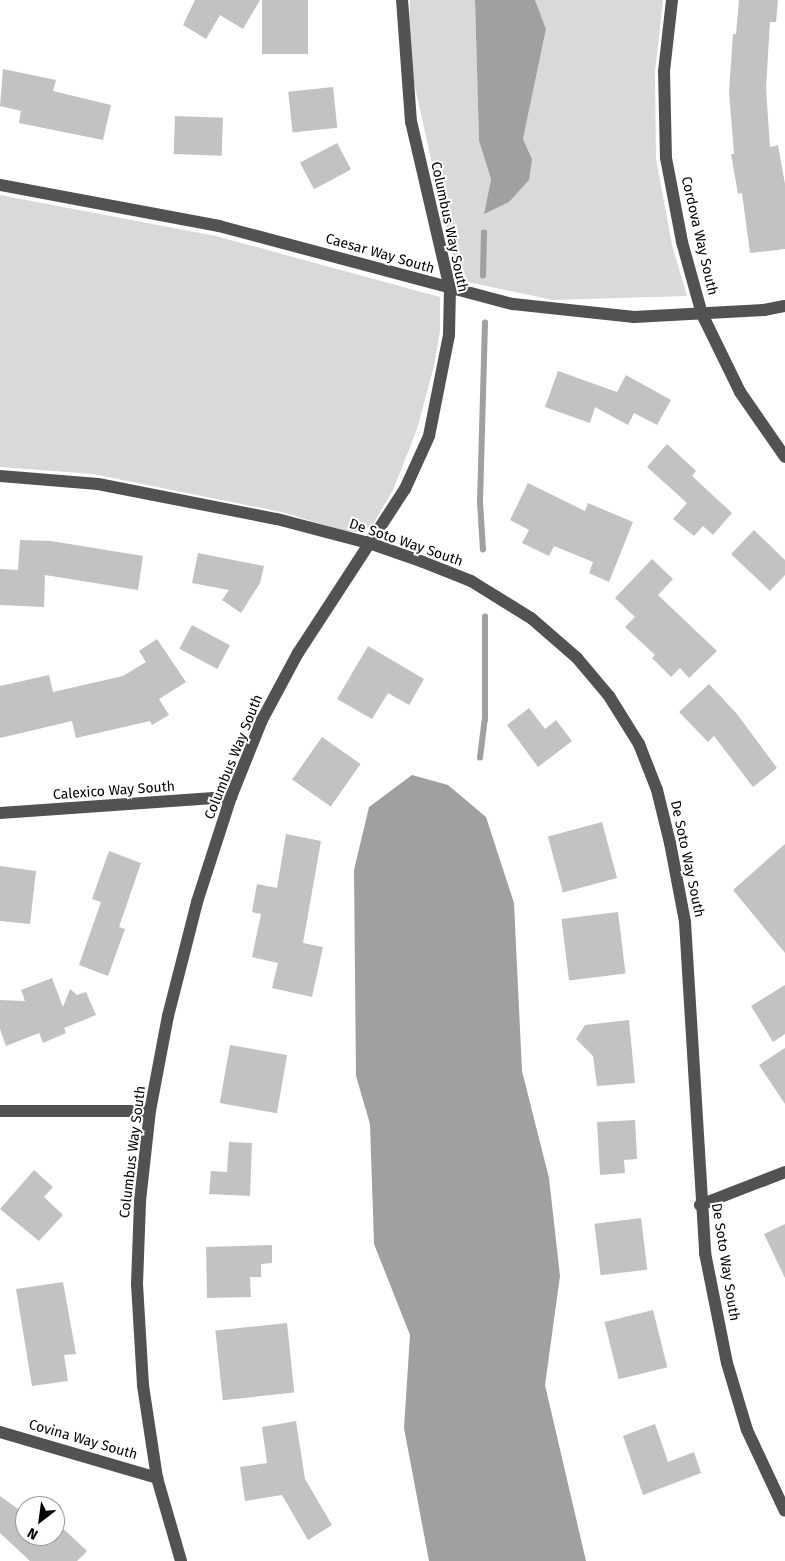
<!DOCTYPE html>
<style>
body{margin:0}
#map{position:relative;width:785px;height:1561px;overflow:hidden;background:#fff;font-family:"Fira Sans",sans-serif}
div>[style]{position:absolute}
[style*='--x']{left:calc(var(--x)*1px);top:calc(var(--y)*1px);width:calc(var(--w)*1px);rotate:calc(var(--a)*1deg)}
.green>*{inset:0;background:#d9d9d9}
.water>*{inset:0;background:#a0a0a0}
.stream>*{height:5.5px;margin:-2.75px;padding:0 2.75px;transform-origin:2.75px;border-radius:2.75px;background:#a0a0a0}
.building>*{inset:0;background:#c2c2c2;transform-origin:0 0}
.minor>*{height:12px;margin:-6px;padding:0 6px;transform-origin:6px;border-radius:6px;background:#525252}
span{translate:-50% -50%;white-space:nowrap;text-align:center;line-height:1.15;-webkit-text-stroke:4px #fff;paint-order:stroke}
.street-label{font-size:14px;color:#000}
.north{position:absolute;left:15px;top:1496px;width:50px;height:50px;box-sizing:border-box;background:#fff;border:1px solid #999;border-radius:50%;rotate:210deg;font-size:14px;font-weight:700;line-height:20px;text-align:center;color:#000}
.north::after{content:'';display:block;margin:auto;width:18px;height:22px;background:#000;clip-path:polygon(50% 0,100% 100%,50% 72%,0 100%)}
</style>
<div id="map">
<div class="green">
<div style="clip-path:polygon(410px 0,475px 0,479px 141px,491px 179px,484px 213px,532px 159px,523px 139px,546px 29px,535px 0,663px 0,655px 72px,656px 159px,672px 245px,687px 296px,553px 300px,458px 280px,408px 56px)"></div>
<div style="clip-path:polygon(0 195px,216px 236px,440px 297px,440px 331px,434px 366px,417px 429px,394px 488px,372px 526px,358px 532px,342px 531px,286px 513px,93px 474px,0 467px)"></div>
</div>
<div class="water">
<div style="clip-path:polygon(475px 0,535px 0,546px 29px,523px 139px,532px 159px,529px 180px,509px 202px,484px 214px,491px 179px,479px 141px)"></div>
<div style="clip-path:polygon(412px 775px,448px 785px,486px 817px,514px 903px,522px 1071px,549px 1178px,560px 1276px,545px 1385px,586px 1561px,429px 1561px,404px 1428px,410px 1335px,374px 1244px,370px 1124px,356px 1076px,354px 870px,369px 807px)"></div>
</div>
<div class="stream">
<div style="--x:483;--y:276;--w:43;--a:-88.7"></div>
<div style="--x:483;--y:550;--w:48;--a:-93.6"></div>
<div style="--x:480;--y:502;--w:179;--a:-88.4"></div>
<div style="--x:480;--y:758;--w:38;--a:-83"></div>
<div style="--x:485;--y:720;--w:103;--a:-90"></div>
</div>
<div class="building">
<div style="clip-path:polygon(195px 0,260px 0,243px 29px,220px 15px,206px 39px,183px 25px)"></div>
<div style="left:262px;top:0;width:46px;height:54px"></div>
<div style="clip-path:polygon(739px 0,778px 0,776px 22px,770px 22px,766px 88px,770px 147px,778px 145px,785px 184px,785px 249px,750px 253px,742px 193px,738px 194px,731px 154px,734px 154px,729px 92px,733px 34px,736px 34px)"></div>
<div style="clip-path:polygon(3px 69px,56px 80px,53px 91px,111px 105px,103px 140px,19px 123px,21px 111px,0 106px)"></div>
<div style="left:333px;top:87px;width:41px;height:45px;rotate:84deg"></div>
<div style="left:175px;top:116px;width:48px;height:38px;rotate:2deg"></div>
<div style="left:337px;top:143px;width:30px;height:42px;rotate:62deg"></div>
<div style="clip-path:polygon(558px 371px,617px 392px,626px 375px,671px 400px,657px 425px,634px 413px,628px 425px,595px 407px,590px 423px,545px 407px)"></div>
<div style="clip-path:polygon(667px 444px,696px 471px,692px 476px,732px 513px,713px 535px,703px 526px,694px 536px,673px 519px,687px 503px,647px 467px)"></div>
<div style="clip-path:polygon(528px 483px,585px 511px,588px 503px,633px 522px,609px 582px,589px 573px,593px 562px,554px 546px,549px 556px,522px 543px,529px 530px,510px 520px)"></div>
<div style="clip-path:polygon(754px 530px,785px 560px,785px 575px,770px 591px,731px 554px)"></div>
<div style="clip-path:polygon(20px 540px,51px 541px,143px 556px,138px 590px,45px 575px,44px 607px,0 605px,0 569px,18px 570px)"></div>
<div style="clip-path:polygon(198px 553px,264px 566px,260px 583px,241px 613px,222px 600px,229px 590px,192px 583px)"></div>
<div style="clip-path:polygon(652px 559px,673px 579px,658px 595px,717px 651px,689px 678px,680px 668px,671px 677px,652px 658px,655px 655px,625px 627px,635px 617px,615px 598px)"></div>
<div style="left:192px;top:625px;width:43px;height:27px;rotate:28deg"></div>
<div style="clip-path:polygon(157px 639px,186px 682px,159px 699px,169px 715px,152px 725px,150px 721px,76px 738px,72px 721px,0 738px,0 686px,49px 675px,53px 692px,123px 676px,146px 662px,139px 651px)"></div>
<div style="clip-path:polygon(368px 646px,424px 679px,409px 705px,388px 693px,372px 719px,337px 699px)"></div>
<div style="clip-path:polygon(709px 684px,737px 714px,777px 768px,753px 787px,714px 736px,708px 742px,679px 712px)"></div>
<div style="clip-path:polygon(529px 708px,545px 729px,556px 720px,572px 741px,538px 767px,507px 725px)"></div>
<div style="left:322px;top:737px;width:47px;height:52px;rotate:35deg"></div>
<div style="left:602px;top:822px;width:58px;height:56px;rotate:75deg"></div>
<div style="clip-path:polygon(286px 834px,321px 841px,303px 943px,323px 947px,312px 997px,272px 988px,278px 963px,252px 957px,261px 914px,252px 912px,257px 884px,277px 888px)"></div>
<div style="clip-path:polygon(785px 844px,785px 953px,733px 890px)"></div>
<div style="clip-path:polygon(109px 851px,141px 863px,119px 927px,125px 929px,108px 976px,79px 965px,101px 902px,92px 899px)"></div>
<div style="clip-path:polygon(0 866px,36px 871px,30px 924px,0 921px)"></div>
<div style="left:618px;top:912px;width:62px;height:57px;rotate:83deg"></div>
<div style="clip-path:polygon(52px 978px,63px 1007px,70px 989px,77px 995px,86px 992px,96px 1015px,64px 1028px,66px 1033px,43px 1043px,39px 1033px,6px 1046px,0 1029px,0 1000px,25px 1001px,21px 990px)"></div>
<div style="clip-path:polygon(785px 985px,785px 1034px,773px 1042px,751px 1006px)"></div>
<div style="clip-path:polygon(629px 1020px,635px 1083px,597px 1086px,593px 1056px,576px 1039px,585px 1025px)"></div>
<div style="left:230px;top:1045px;width:58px;height:59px;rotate:10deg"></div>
<div style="clip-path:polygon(785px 1048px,785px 1104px,759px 1065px)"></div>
<div style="clip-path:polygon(635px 1120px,637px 1159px,624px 1160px,625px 1173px,600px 1175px,597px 1122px)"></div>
<div style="clip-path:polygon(229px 1142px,252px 1143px,250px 1196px,209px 1194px,211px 1171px,227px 1172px)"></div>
<div style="clip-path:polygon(34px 1170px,53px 1187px,44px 1197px,63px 1215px,39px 1241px,0 1209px)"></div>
<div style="left:641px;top:1218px;width:52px;height:47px;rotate:83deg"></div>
<div style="clip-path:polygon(785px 1224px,785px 1278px,764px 1234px)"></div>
<div style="clip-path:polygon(272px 1245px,272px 1263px,261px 1264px,261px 1277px,250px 1277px,251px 1297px,207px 1298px,206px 1247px)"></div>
<div style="clip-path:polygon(63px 1282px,76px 1354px,64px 1355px,68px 1381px,32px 1386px,16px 1289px)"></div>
<div style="left:653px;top:1310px;width:59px;height:50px;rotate:76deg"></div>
<div style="left:287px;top:1323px;width:70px;height:72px;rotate:84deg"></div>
<div style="clip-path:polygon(296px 1421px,305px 1479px,332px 1525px,308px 1540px,282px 1495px,245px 1501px,240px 1467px,267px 1463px,262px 1427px)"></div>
<div style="clip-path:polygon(655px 1424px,668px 1462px,694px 1452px,701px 1473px,643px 1495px,623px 1436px)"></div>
<div style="clip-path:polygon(0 1496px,25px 1514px,25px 1536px,55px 1537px,55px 1521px,87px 1551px,77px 1561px,30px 1561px,0 1533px)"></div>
</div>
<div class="minor">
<div style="--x:672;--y:0;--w:71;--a:96.4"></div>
<div style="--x:664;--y:71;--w:87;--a:88.7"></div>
<div style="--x:666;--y:158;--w:86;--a:79.2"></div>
<div style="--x:682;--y:242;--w:75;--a:74.5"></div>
<div style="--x:702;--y:314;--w:87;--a:64"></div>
<div style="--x:740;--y:392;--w:79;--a:55.3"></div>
<div style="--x:0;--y:185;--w:223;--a:10.6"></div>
<div style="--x:219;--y:226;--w:304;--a:14.9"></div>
<div style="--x:513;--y:304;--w:122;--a:6.1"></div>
<div style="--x:634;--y:317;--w:130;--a:-3.1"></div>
<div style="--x:764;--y:310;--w:21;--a:-11"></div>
<div style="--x:0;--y:476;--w:98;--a:4.7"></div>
<div style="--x:98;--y:484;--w:182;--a:11.1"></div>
<div style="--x:277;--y:519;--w:98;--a:14.7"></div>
<div style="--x:372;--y:544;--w:54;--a:19.4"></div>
<div style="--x:423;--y:562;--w:52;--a:21.6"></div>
<div style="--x:471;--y:581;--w:70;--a:31.7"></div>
<div style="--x:531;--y:618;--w:61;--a:41"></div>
<div style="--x:577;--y:658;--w:50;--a:49.9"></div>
<div style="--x:609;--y:696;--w:57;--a:58"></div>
<div style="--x:639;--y:744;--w:49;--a:68.6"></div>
<div style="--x:657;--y:790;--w:55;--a:76.2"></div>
<div style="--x:670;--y:843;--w:80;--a:79.2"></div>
<div style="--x:685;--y:922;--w:332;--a:86.5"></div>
<div style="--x:705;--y:1253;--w:112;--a:78.7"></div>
<div style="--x:727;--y:1363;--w:70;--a:73.4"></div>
<div style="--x:747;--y:1430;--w:89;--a:64.9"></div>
<div style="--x:0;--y:813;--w:232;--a:-4"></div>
<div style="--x:0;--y:1111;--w:150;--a:0"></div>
<div style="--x:700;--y:1205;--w:91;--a:-21.2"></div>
<div style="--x:0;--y:1432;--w:164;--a:16.3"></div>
<div style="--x:181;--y:1561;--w:86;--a:-106.1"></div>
<div style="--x:157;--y:1478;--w:94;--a:-98.6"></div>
<div style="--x:143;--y:1385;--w:101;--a:-93.4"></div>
<div style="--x:137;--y:1284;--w:83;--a:-87.9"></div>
<div style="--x:140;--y:1201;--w:91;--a:-83.7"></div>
<div style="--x:150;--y:1111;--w:97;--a:-79.3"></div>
<div style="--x:168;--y:1016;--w:118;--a:-75.7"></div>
<div style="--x:197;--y:902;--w:110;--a:-72.1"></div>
<div style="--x:231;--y:797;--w:83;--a:-68.1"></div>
<div style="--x:262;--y:720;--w:76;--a:-61.8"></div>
<div style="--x:298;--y:653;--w:196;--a:-56.9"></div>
<div style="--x:405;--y:489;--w:58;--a:-65.6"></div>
<div style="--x:429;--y:436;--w:103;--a:-78.8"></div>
<div style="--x:449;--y:335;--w:46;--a:-88.8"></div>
<div style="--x:450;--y:289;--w:171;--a:-103.1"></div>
<div style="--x:411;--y:122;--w:122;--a:-94.2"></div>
</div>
<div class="street-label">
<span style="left:449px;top:227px;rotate:78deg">Columbus Way South</span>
<span style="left:699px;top:236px;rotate:77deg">Cordova Way South</span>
<span style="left:380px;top:254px;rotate:16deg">Caesar Way South</span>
<span style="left:406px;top:543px;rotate:19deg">De Soto Way South</span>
<span style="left:234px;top:757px;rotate:-68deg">Columbus Way South</span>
<span style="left:114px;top:791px;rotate:-4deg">Calexico Way South</span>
<span style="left:687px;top:859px;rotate:78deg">De Soto Way South</span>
<span style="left:133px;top:1152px;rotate:-83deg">Columbus Way South</span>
<span style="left:725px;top:1262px;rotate:81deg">De Soto Way South</span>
<span style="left:83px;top:1440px;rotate:16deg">Covina Way South</span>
</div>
<div class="north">N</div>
</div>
